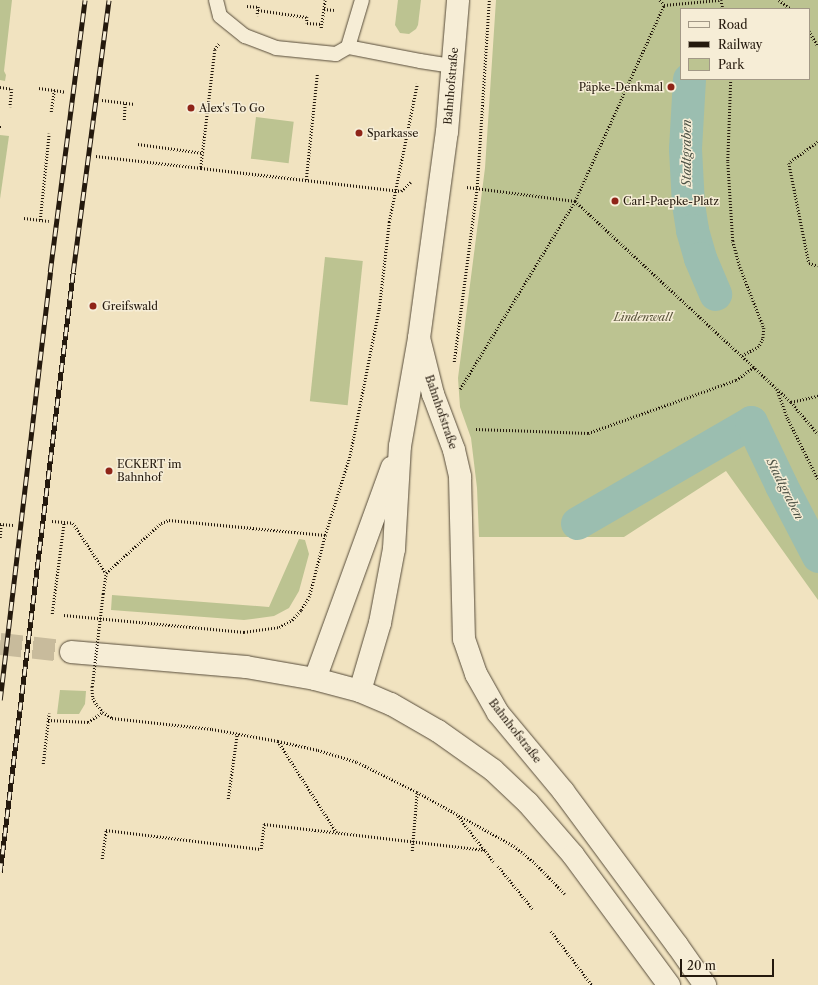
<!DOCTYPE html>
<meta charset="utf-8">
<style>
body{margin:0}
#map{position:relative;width:818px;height:985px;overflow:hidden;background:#f1e3c0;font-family:"Libre Caslon Text",serif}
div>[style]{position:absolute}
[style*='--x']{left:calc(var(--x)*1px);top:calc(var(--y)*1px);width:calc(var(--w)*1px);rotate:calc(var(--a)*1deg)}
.green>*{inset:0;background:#bcc391;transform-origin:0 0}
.canal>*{height:33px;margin:-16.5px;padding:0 16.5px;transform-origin:16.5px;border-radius:16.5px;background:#9bbeb0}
.secondary-tunnel>*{height:22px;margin-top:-11px;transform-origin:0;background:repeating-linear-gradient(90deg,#c8bb9c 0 22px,transparent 0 33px)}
.path>*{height:2.5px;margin-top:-1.25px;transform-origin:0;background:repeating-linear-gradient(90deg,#24190d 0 1px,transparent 0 3px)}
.roads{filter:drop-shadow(0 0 1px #574c3a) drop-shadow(0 0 1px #574c3a)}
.service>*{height:14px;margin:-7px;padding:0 7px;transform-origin:7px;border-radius:7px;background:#f6edd6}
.minor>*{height:22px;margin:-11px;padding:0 11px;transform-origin:11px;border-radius:11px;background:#f6edd6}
.secondary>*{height:22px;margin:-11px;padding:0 11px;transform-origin:11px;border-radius:11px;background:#f6edd6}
.rail>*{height:4.5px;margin-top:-2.25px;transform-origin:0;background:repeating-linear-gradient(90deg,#f6edd6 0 9px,#24190d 0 18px);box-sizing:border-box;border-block:1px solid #24190d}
.path-bridge>*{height:2.5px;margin-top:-1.25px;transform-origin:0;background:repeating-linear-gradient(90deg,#24190d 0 1px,transparent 0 3px)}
.dots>*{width:11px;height:11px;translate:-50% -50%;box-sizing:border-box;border:2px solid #f6edd6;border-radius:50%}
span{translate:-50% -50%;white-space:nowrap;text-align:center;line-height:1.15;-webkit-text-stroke:3px #f6edd6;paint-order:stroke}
.street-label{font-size:11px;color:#24190d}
.poi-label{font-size:11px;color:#24190d}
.right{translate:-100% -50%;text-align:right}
.left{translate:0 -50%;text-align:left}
.park-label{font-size:11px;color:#59543b;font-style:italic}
.water-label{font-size:12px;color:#4e5346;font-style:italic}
.legend{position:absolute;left:680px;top:8px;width:130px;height:72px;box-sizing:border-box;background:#f6edd6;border:1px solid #a29886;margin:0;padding:5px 7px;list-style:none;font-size:12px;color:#24190d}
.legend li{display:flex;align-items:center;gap:8px;height:20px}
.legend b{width:20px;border:1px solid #a29886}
.scale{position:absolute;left:680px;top:959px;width:94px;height:18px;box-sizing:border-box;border:2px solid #24190d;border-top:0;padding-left:5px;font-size:12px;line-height:14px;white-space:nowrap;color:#24190d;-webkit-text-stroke:3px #f6edd6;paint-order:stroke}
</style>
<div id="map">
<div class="green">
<div style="clip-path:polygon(0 0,12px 0,4px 71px,6px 75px,5px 81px,0 80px)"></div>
<div style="clip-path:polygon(398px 0,421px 0,418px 25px,416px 29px,409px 34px,400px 33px,395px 25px)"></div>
<div style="clip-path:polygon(evenodd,496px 0,818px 0,818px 600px,726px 471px,624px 537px,479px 537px,477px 488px,471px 438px,460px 407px,458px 378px,485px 168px,496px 0,681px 9px,809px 9px,809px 79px,681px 79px,681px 9px)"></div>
<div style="left:256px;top:117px;width:38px;height:42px;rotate:7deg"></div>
<div style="clip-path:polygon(0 135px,9px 136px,0 199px)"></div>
<div style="left:325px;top:257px;width:38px;height:145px;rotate:6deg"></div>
<div style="clip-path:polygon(299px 539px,305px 540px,309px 554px,299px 591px,289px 608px,274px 616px,244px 620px,111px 610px,112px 595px,269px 607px)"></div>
<div style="clip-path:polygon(60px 690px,86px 691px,85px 704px,79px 714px,57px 714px)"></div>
</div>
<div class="canal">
<div style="--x:689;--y:79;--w:70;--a:93.3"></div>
<div style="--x:685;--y:149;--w:55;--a:86.9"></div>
<div style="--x:688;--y:204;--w:26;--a:81"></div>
<div style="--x:692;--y:230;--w:29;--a:74"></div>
<div style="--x:700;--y:258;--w:39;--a:67"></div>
<div style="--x:577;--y:523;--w:201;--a:-30.1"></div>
<div style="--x:751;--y:422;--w:70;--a:64.5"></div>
<div style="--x:781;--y:485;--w:80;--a:62.5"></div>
</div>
<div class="secondary-tunnel">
<div style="--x:0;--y:644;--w:71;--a:6.4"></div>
</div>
<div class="path">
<div style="--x:660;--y:0;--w:6;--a:51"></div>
<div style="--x:721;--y:0;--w:9;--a:77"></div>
<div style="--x:779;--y:0;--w:15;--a:37"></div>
<div style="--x:664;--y:5;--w:55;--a:-5.2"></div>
<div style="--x:247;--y:6;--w:12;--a:5"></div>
<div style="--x:259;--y:7;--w:9;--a:103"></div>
<div style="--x:324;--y:9;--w:10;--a:6"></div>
<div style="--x:258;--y:10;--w:49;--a:8.1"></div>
<div style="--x:307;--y:17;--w:6;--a:90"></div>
<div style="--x:307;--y:23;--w:15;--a:4"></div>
<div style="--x:321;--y:28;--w:28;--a:-82"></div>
<div style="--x:809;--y:31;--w:17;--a:59"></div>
<div style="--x:219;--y:44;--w:7;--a:124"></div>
<div style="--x:215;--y:50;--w:119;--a:96.8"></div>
<div style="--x:201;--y:168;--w:201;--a:6.6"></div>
<div style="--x:401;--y:191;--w:13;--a:-42"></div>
<div style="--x:731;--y:79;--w:83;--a:92.1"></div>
<div style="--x:728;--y:162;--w:79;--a:86.4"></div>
<div style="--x:733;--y:241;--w:27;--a:75"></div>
<div style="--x:740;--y:267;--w:66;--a:68.5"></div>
<div style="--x:764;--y:328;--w:11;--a:95"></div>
<div style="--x:763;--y:339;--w:9;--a:117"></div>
<div style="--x:759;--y:347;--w:19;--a:152"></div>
<div style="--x:0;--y:87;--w:12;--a:9"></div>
<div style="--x:12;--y:89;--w:18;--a:96"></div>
<div style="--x:39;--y:88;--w:27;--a:8"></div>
<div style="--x:102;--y:100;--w:33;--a:7"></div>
<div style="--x:51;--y:112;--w:22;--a:-82"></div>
<div style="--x:124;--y:120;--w:17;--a:-87"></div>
<div style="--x:0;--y:127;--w:2;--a:0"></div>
<div style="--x:818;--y:142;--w:36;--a:144"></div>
<div style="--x:789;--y:163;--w:102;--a:78.7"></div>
<div style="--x:809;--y:263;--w:9;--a:18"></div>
<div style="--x:138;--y:144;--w:66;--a:7.9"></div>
<div style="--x:96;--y:156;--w:106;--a:6.5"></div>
<div style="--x:306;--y:180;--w:106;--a:-84"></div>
<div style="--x:467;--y:187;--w:109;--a:7.4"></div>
<div style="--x:575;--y:201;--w:295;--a:42.9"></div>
<div style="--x:791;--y:402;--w:42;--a:49.8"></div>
<div style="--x:24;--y:218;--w:25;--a:7"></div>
<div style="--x:40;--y:220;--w:87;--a:-84.1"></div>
<div style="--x:454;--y:362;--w:177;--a:-82.5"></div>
<div style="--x:477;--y:187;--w:187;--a:-86.3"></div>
<div style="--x:460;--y:389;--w:220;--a:-58.5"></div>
<div style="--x:575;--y:201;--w:215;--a:-65.6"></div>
<div style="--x:777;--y:389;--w:32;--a:70"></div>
<div style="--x:788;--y:419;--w:67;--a:63.4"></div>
<div style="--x:791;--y:402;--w:28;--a:-13"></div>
<div style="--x:476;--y:429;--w:112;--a:2"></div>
<div style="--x:588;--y:433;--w:157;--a:-19.7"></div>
<div style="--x:736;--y:380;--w:22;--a:-36"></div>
<div style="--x:52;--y:521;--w:21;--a:5"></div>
<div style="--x:73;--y:523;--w:60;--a:56.6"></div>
<div style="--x:0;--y:524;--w:13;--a:4"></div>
<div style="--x:0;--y:538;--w:14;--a:-86"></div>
<div style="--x:103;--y:594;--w:21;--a:-82"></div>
<div style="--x:106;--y:573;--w:74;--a:-42.3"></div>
<div style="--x:161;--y:523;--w:9;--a:-21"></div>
<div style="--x:169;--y:520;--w:157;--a:5.5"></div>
<div style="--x:52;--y:614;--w:93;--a:-82.6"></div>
<div style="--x:64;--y:615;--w:181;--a:5.4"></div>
<div style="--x:244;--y:632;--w:35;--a:-8"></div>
<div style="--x:279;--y:627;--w:15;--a:-28"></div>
<div style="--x:292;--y:620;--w:13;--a:-48"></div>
<div style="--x:301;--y:610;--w:15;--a:-58"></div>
<div style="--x:309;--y:597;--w:64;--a:-75.5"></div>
<div style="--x:325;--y:535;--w:84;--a:-72.6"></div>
<div style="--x:350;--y:455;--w:149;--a:-78.8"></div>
<div style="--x:379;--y:309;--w:88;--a:-83.4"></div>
<div style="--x:389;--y:222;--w:141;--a:-78.5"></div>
<div style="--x:92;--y:687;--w:11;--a:85"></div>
<div style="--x:93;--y:698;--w:8;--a:60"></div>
<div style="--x:97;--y:705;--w:9;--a:49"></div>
<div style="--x:103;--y:712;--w:11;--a:34"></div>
<div style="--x:112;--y:718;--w:101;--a:6.3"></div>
<div style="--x:212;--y:729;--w:67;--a:10.3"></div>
<div style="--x:278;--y:741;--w:41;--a:12.7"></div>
<div style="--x:318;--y:750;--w:41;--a:17.1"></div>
<div style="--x:357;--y:762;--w:67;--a:26.6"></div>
<div style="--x:417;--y:792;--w:111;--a:29.1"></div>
<div style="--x:514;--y:846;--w:27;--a:39"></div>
<div style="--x:535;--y:863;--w:43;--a:45.9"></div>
<div style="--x:48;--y:720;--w:40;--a:2.9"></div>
<div style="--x:88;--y:722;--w:18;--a:-34"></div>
<div style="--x:278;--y:741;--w:109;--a:57.3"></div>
<div style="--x:43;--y:764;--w:51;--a:-83.3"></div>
<div style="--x:228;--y:799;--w:66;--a:-82.1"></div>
<div style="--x:458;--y:816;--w:58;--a:52"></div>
<div style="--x:412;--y:851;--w:59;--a:-85.2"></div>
<div style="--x:102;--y:859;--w:29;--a:-82"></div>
<div style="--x:106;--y:830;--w:156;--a:7"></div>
<div style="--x:261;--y:849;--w:25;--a:-83"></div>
<div style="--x:264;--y:824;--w:223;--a:6.7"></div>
<div style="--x:498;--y:866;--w:55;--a:50.9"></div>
<div style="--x:551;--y:931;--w:68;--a:52.8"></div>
</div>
<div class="roads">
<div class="service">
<div style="--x:216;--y:0;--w:16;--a:76"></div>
<div style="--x:220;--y:16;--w:32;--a:39"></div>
<div style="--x:245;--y:36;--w:33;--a:21"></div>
<div style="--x:276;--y:48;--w:60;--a:5.7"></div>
<div style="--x:336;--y:54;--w:14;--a:-30"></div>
<div style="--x:348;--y:47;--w:49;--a:-73.4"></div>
<div style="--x:348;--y:47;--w:73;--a:11"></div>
<div style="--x:420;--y:61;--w:33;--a:9"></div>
</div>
<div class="minor">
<div style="--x:419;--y:338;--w:58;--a:76"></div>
<div style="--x:433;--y:394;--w:60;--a:69.4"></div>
<div style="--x:454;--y:450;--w:28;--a:77"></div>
<div style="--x:460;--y:477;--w:162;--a:88.6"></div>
<div style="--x:464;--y:639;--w:37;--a:71"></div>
<div style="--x:476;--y:674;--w:45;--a:60.6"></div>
<div style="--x:498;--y:713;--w:102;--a:50.2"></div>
<div style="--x:563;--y:791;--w:192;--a:53.5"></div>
<div style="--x:677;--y:945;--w:49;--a:55"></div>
<div style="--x:315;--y:679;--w:225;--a:-70"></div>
<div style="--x:360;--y:691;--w:71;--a:-73.6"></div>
<div style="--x:380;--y:623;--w:75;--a:-79.3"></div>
<div style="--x:394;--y:549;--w:103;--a:-86.7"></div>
<div style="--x:400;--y:446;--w:110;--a:-80"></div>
<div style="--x:419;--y:338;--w:208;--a:-82.3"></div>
<div style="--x:447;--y:132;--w:132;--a:-85.2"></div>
</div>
<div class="secondary">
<div style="--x:71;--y:652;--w:176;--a:4.9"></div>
<div style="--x:246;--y:667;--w:70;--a:9.9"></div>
<div style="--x:315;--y:679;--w:47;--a:14.9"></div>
<div style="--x:360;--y:691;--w:34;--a:23"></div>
<div style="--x:391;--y:704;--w:54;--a:29.9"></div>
<div style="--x:438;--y:731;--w:67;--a:35.3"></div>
<div style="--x:493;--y:770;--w:48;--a:43.3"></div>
<div style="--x:528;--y:803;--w:69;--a:49.1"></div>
<div style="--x:573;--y:855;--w:162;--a:53.6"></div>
</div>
</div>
<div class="rail">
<div style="--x:0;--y:700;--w:431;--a:-83.3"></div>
<div style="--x:50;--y:272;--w:274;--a:-82.7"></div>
<div style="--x:0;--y:872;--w:604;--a:-83.06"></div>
<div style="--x:73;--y:272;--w:274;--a:-82.5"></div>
</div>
<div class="path-bridge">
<div style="--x:92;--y:687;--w:94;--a:-83.3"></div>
</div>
<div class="dots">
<div style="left:671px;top:87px;background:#8f2418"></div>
<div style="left:191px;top:108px;background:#8f2418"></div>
<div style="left:359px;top:133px;background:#8f2418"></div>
<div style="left:615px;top:201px;background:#8f2418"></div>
<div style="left:93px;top:306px;background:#8f2418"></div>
<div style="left:109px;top:471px;background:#8f2418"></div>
</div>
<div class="street-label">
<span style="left:451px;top:86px;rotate:-85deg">Bahnhofstraße</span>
<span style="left:441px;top:412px;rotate:71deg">Bahnhofstraße</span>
<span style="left:515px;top:731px;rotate:52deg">Bahnhofstraße</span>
</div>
<div class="poi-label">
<span class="right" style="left:663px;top:87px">Päpke-Denkmal</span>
<span class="left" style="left:199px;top:108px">Alex's To Go</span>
<span class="left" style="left:367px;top:133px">Sparkasse</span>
<span class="left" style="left:623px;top:201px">Carl-Paepke-Platz</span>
<span class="left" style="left:102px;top:306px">Greifswald</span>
<span class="left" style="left:117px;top:471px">ECKERT im<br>Bahnhof</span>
</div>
<div class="park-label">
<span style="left:643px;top:317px">Lindenwall</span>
</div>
<div class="water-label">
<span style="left:687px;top:153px;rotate:-90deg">Stadtgraben</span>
<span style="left:785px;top:489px;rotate:63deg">Stadtgraben</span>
</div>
<ul class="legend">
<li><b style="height:5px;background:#f6edd6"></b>Road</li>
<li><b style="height:5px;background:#24190d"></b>Railway</li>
<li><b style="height:11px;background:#bcc391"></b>Park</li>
</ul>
<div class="scale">20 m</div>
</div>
